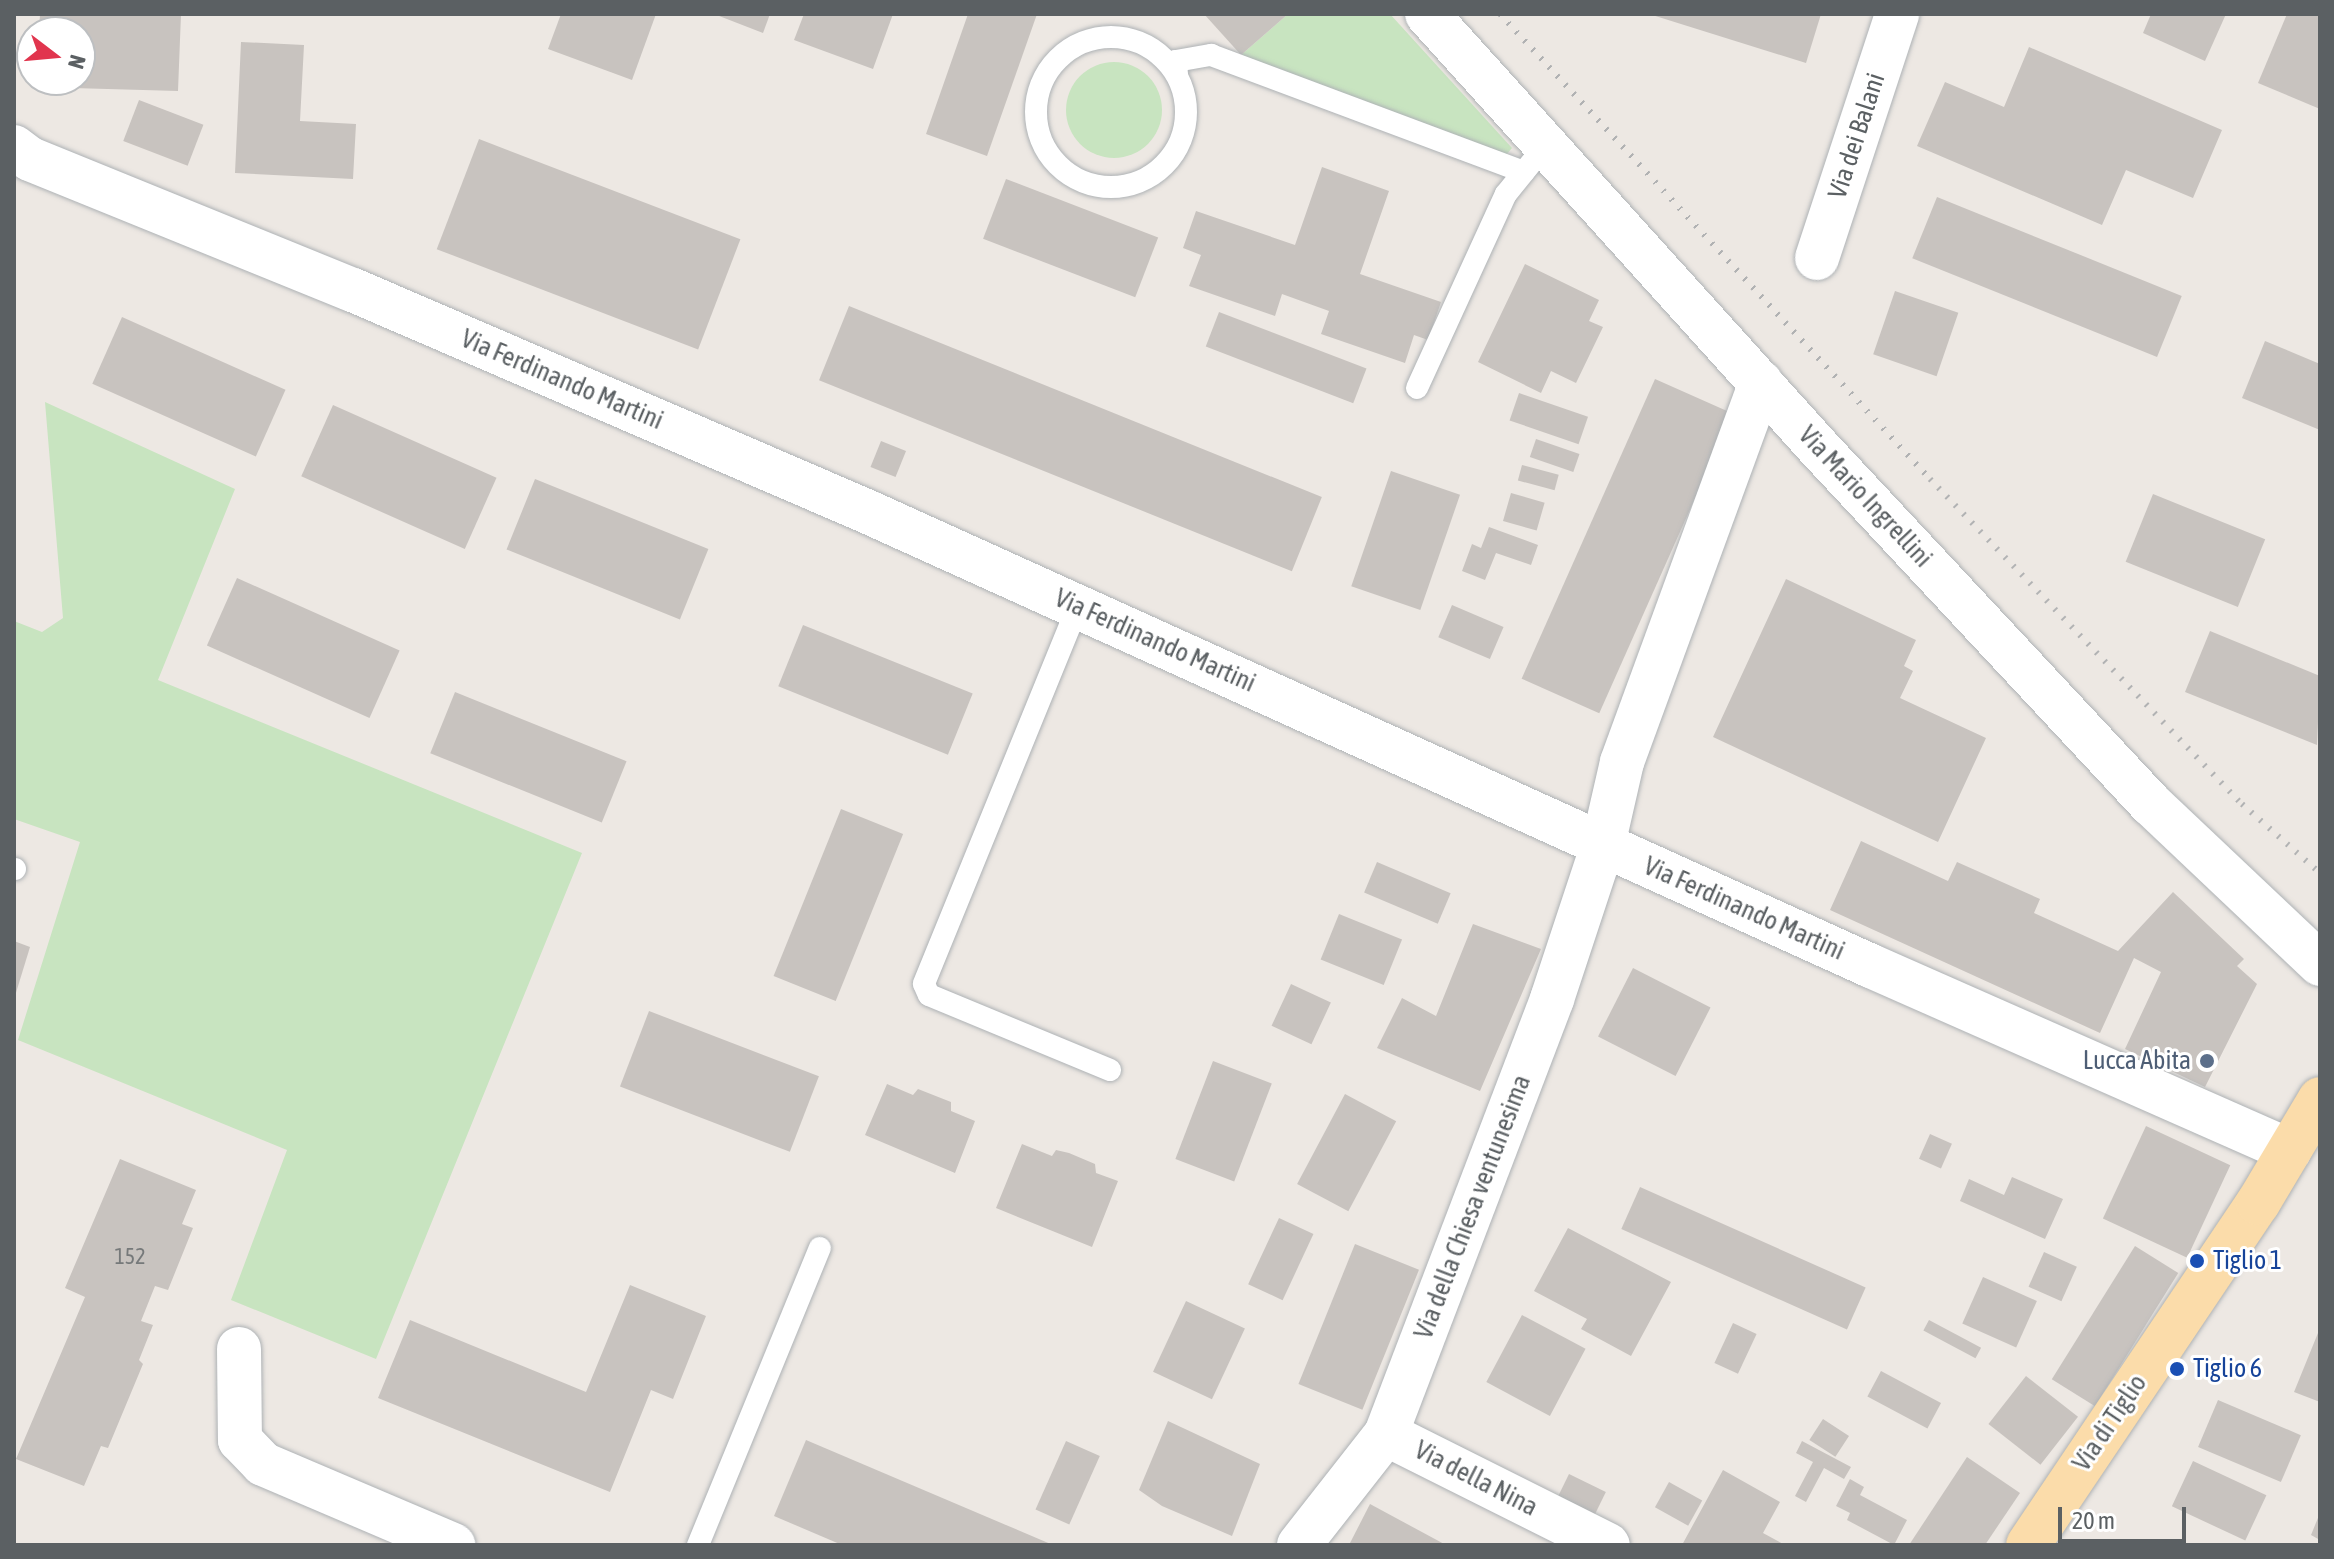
<!DOCTYPE html>
<style>
body{margin:0}
#map{position:relative;width:2334px;height:1559px;overflow:hidden;background:#ede8e3;font-family:"Asap Condensed",sans-serif}
div>[style]{position:absolute}
[style*='--x']{left:calc(var(--x)*1px);top:calc(var(--y)*1px);width:calc(var(--w)*1px);rotate:calc(var(--a)*1deg)}
.green>*{inset:0;background:#c8e4c0}
.round{border-radius:50%}
.building>*{inset:0;background:#c8c3bf;transform-origin:0 0}
.roads{filter:drop-shadow(0 0 2px #aeb2b5) drop-shadow(0 0 2px #aeb2b5)}
.lane>*{height:22px;margin:-11px;padding:0 11px;transform-origin:11px;border-radius:11px;background:#fff}
.lane>.ring{margin:-11px;padding:0;box-sizing:content-box;background:none;border:22px solid #fff;border-radius:50%}
.street>*{height:44px;margin:-22px;padding:0 22px;transform-origin:22px;border-radius:22px;background:#fff}
.secondary>*{height:44px;margin:-22px;padding:0 22px;transform-origin:22px;border-radius:22px;background:#fff}
.primary>*{height:44px;margin:-22px;padding:0 22px;transform-origin:22px;border-radius:22px;background:#fbdcaa}
.rail>*{height:6px;margin-top:-3px;transform-origin:0;background:repeating-linear-gradient(90deg,#b1b2b3 0 2px,transparent 0 12px)}
.dots>*{width:22px;height:22px;translate:-50% -50%;box-sizing:border-box;border:4px solid #fff;border-radius:50%}
span{translate:-50% -50%;white-space:nowrap;text-align:center;line-height:1.15;-webkit-text-stroke:6px #fff;paint-order:stroke}
.number-label{font-size:22px;color:#76797a}
.number-label span{-webkit-text-stroke-width:0}
.street-label{font-size:26px;color:#5b6063}
.service-label{font-size:26px;color:#4e5e75}
.right{translate:-100% -50%;text-align:right}
.transit-label{font-size:26px;color:#164399}
.left{translate:0 -50%;text-align:left}
.frame{position:absolute;inset:0;border:16px solid #5b6063;pointer-events:none}
.north{position:absolute;left:16px;top:16px;width:80px;height:80px;box-sizing:border-box;background:#fff;border:2px solid #bdbfc1;border-radius:50%;rotate:106deg;font-size:22px;font-weight:700;line-height:32px;text-align:center;color:#5b6063}
.north::after{content:'';display:block;margin:auto;width:28px;height:36px;background:#e1354e;clip-path:polygon(50% 0,100% 100%,50% 72%,0 100%)}
.scale{position:absolute;left:2058px;top:1507px;width:128px;height:36px;box-sizing:border-box;border:4px solid #5b6063;border-top:0;padding-left:10px;font-size:24px;line-height:28px;white-space:nowrap;color:#5b6063;-webkit-text-stroke:6px #fff;paint-order:stroke}
</style>
<div id="map">
<div class="green">
<div style="clip-path:polygon(1288px 14px,1390px 14px,1512px 148px,1506px 155px,1241px 55px)"></div>
<div class="round" style="left:1066px;top:62px;width:96px;height:96px"></div>
<div style="clip-path:polygon(45px 402px,235px 489px,158px 680px,582px 853px,376px 1359px,231px 1300px,287px 1150px,18px 1040px,80px 842px,14px 819px,14px 621px,42px 632px,63px 618px)"></div>
</div>
<div class="building">
<div style="clip-path:polygon(40px 14px,181px 14px,178px 91px,37px 87px,37px 80px,80px 80px,80px 32px,39px 32px)"></div>
<div style="clip-path:polygon(561px 14px,656px 14px,632px 80px,548px 49px)"></div>
<div style="clip-path:polygon(714px 14px,770px 14px,763px 33px)"></div>
<div style="clip-path:polygon(804px 14px,893px 14px,873px 69px,794px 40px)"></div>
<div style="clip-path:polygon(968px 14px,1037px 14px,987px 156px,926px 134px)"></div>
<div style="clip-path:polygon(1204px 14px,1288px 14px,1241px 55px)"></div>
<div style="clip-path:polygon(1649px 14px,1821px 14px,1806px 63px)"></div>
<div style="clip-path:polygon(2151px 14px,2226px 14px,2205px 61px,2143px 33px)"></div>
<div style="clip-path:polygon(2287px 14px,2320px 14px,2320px 109px,2258px 83px)"></div>
<div style="clip-path:polygon(241px 42px,304px 45px,300px 121px,356px 124px,353px 179px,235px 173px)"></div>
<div style="clip-path:polygon(2029px 47px,2222px 130px,2193px 198px,2126px 170px,2102px 225px,1917px 146px,1945px 82px,2004px 107px)"></div>
<div style="left:139px;top:100px;width:69px;height:44px;rotate:21deg"></div>
<div style="left:479px;top:139px;width:280px;height:118px;rotate:21deg"></div>
<div style="clip-path:polygon(1322px 167px,1389px 191px,1360px 274px,1441px 302px,1428px 340px,1414px 335px,1405px 363px,1321px 334px,1329px 311px,1282px 294px,1275px 316px,1189px 286px,1201px 255px,1183px 248px,1196px 211px,1295px 245px)"></div>
<div style="left:1006px;top:179px;width:163px;height:64px;rotate:21deg"></div>
<div style="left:1937px;top:197px;width:264px;height:66px;rotate:22deg"></div>
<div style="clip-path:polygon(1525px 264px,1599px 300px,1589px 321px,1603px 327px,1576px 383px,1551px 371px,1541px 393px,1478px 362px)"></div>
<div style="left:1895px;top:291px;width:67px;height:67px;rotate:19deg"></div>
<div style="left:849px;top:306px;width:510px;height:80px;rotate:22deg"></div>
<div style="left:1219px;top:312px;width:158px;height:37px;rotate:21deg"></div>
<div style="left:122px;top:317px;width:179px;height:73px;rotate:24deg"></div>
<div style="clip-path:polygon(2265px 341px,2320px 364px,2320px 430px,2242px 398px)"></div>
<div style="left:1655px;top:379px;width:85px;height:328px;rotate:24deg"></div>
<div style="left:1519px;top:393px;width:73px;height:29px;rotate:19deg"></div>
<div style="left:333px;top:405px;width:179px;height:78px;rotate:24deg"></div>
<div style="left:1536px;top:439px;width:46px;height:19px;rotate:19deg"></div>
<div style="left:881px;top:441px;width:27px;height:28px;rotate:22deg"></div>
<div style="left:1522px;top:465px;width:38px;height:16px;rotate:15deg"></div>
<div style="left:1391px;top:471px;width:73px;height:122px;rotate:19deg"></div>
<div style="left:535px;top:479px;width:187px;height:76px;rotate:22deg"></div>
<div style="left:1511px;top:493px;width:35px;height:29px;rotate:16deg"></div>
<div style="left:2153px;top:494px;width:121px;height:73px;rotate:22deg"></div>
<div style="clip-path:polygon(1489px 527px,1538px 545px,1531px 565px,1496px 553px,1485px 580px,1462px 571px,1472px 544px,1481px 548px)"></div>
<div style="left:237px;top:578px;width:178px;height:74px;rotate:24deg"></div>
<div style="clip-path:polygon(1786px 579px,1916px 640px,1904px 666px,1913px 671px,1900px 698px,1986px 738px,1938px 842px,1713px 737px)"></div>
<div style="left:1452px;top:605px;width:56px;height:35px;rotate:23deg"></div>
<div style="left:803px;top:625px;width:183px;height:66px;rotate:22deg"></div>
<div style="clip-path:polygon(2210px 631px,2320px 676px,2317px 745px,2185px 692px)"></div>
<div style="left:455px;top:692px;width:185px;height:66px;rotate:22deg"></div>
<div style="left:841px;top:809px;width:67px;height:180px;rotate:22deg"></div>
<div style="clip-path:polygon(1861px 841px,1948px 881px,1957px 862px,2040px 899px,2034px 913px,2118px 951px,2173px 892px,2244px 959px,2237px 966px,2257px 984px,2205px 1087px,2125px 1049px,2161px 972px,2134px 958px,2100px 1033px,1830px 910px)"></div>
<div style="left:1377px;top:862px;width:80px;height:33px;rotate:23deg"></div>
<div style="left:1339px;top:914px;width:68px;height:49px;rotate:22deg"></div>
<div style="clip-path:polygon(1473px 924px,1541px 949px,1480px 1091px,1377px 1048px,1402px 998px,1436px 1016px)"></div>
<div style="clip-path:polygon(14px 941px,30px 947px,15px 996px,14px 996px)"></div>
<div style="left:1633px;top:968px;width:87px;height:77px;rotate:27deg"></div>
<div style="left:1291px;top:984px;width:44px;height:46px;rotate:25deg"></div>
<div style="left:649px;top:1011px;width:182px;height:81px;rotate:21deg"></div>
<div style="left:1213px;top:1061px;width:63px;height:105px;rotate:21deg"></div>
<div style="clip-path:polygon(887px 1084px,913px 1095px,918px 1089px,951px 1102px,951px 1111px,975px 1121px,955px 1173px,865px 1135px)"></div>
<div style="left:1345px;top:1094px;width:58px;height:102px;rotate:28deg"></div>
<div style="left:2146px;top:1126px;width:93px;height:102px;rotate:25deg"></div>
<div style="left:1930px;top:1134px;width:24px;height:27px;rotate:24deg"></div>
<div style="clip-path:polygon(1022px 1144px,1052px 1156px,1056px 1150px,1069px 1153px,1095px 1164px,1096px 1173px,1118px 1181px,1092px 1247px,996px 1208px)"></div>
<div style="clip-path:polygon(120px 1159px,196px 1190px,182px 1224px,193px 1228px,168px 1290px,155px 1286px,141px 1321px,153px 1325px,139px 1360px,143px 1364px,108px 1448px,101px 1446px,84px 1486px,16px 1459px,85px 1297px,65px 1288px)"></div>
<div style="clip-path:polygon(2012px 1177px,2063px 1199px,2045px 1239px,1960px 1201px,1969px 1179px,2004px 1195px)"></div>
<div style="left:1640px;top:1187px;width:247px;height:46px;rotate:24deg"></div>
<div style="left:1279px;top:1218px;width:38px;height:73px;rotate:25deg"></div>
<div style="clip-path:polygon(1568px 1228px,1671px 1282px,1631px 1356px,1581px 1329px,1587px 1319px,1534px 1291px)"></div>
<div style="left:1355px;top:1244px;width:69px;height:151px;rotate:22deg"></div>
<div style="left:2135px;top:1246px;width:51px;height:157px;rotate:32deg"></div>
<div style="left:2044px;top:1252px;width:36px;height:38px;rotate:24deg"></div>
<div style="left:1983px;top:1277px;width:59px;height:51px;rotate:24deg"></div>
<div style="clip-path:polygon(630px 1285px,706px 1316px,673px 1399px,651px 1390px,610px 1492px,378px 1398px,410px 1320px,586px 1392px)"></div>
<div style="left:1186px;top:1301px;width:65px;height:78px;rotate:25deg"></div>
<div style="left:1522px;top:1315px;width:72px;height:76px;rotate:28deg"></div>
<div style="left:1929px;top:1320px;width:59px;height:12px;rotate:28deg"></div>
<div style="left:1733px;top:1323px;width:26px;height:44px;rotate:25deg"></div>
<div style="clip-path:polygon(2320px 1328px,2320px 1402px,2294px 1392px)"></div>
<div style="left:1881px;top:1371px;width:68px;height:29px;rotate:28deg"></div>
<div style="left:2026px;top:1376px;width:66px;height:61px;rotate:38deg"></div>
<div style="left:2218px;top:1400px;width:90px;height:51px;rotate:23deg"></div>
<div style="left:1823px;top:1419px;width:31px;height:25px;rotate:33deg"></div>
<div style="clip-path:polygon(1168px 1421px,1260px 1464px,1232px 1536px,1162px 1506px,1139px 1490px)"></div>
<div style="clip-path:polygon(806px 1440px,1053px 1545px,842px 1545px,774px 1516px)"></div>
<div style="left:1066px;top:1441px;width:37px;height:75px;rotate:24deg"></div>
<div style="clip-path:polygon(1802px 1441px,1851px 1467px,1844px 1479px,1824px 1468px,1806px 1502px,1795px 1496px,1813px 1462px,1796px 1453px)"></div>
<div style="clip-path:polygon(1967px 1457px,2020px 1493px,1985px 1545px,1909px 1545px)"></div>
<div style="left:2193px;top:1461px;width:81px;height:50px;rotate:25deg"></div>
<div style="clip-path:polygon(1723px 1470px,1780px 1502px,1763px 1533px,1785px 1545px,1682px 1545px)"></div>
<div style="left:1569px;top:1474px;width:41px;height:36px;rotate:26deg"></div>
<div style="clip-path:polygon(1850px 1479px,1864px 1487px,1860px 1495px,1907px 1520px,1894px 1545px,1847px 1520px,1850px 1513px,1836px 1506px)"></div>
<div style="left:1669px;top:1482px;width:38px;height:29px;rotate:29deg"></div>
<div style="clip-path:polygon(1370px 1504px,1446px 1545px,1349px 1545px)"></div>
<div style="clip-path:polygon(2320px 1513px,2320px 1540px,2311px 1535px)"></div>
</div>
<div class="roads">
<div class="lane">
<div class="ring" style="left:1036px;top:37px;width:128px;height:128px"></div>
<div style="--x:1177;--y:75;--w:14;--a:-94"></div>
<div style="--x:1176;--y:61;--w:36;--a:-10"></div>
<div style="--x:1211;--y:55;--w:334;--a:20.5"></div>
<div style="--x:1417;--y:388;--w:213;--a:-65.4"></div>
<div style="--x:1506;--y:194;--w:41;--a:-50.9"></div>
<div style="--x:1078;--y:606;--w:408;--a:112.2"></div>
<div style="--x:924;--y:984;--w:12;--a:66"></div>
<div style="--x:929;--y:995;--w:196;--a:22.5"></div>
<div style="--x:14;--y:869;--w:1;--a:0"></div>
<div style="--x:698;--y:1545;--w:321;--a:-67.7"></div>
</div>
<div class="street">
<div style="--x:14;--y:147;--w:20;--a:37"></div>
<div style="--x:30;--y:159;--w:349;--a:22.1"></div>
<div style="--x:353;--y:290;--w:559;--a:23.31"></div>
<div style="--x:866;--y:511;--w:1103;--a:24.36"></div>
<div style="--x:1871;--y:966;--w:457;--a:23.8"></div>
<div style="--x:1817;--y:258;--w:257;--a:-71.8"></div>
<div style="--x:239;--y:1349;--w:91;--a:89.4"></div>
<div style="--x:240;--y:1440;--w:33;--a:46"></div>
<div style="--x:263;--y:1464;--w:207;--a:23.1"></div>
<div style="--x:1386;--y:1434;--w:248;--a:26.6"></div>
<div style="--x:1299;--y:1545;--w:141;--a:-51.9"></div>
<div style="--x:1386;--y:1434;--w:466;--a:-69.1"></div>
<div style="--x:1552;--y:999;--w:162;--a:-71.7"></div>
<div style="--x:1603;--y:845;--w:85;--a:-77.1"></div>
<div style="--x:1622;--y:762;--w:404;--a:-69.9"></div>
</div>
<div class="secondary">
<div style="--x:1427;--y:14;--w:582;--a:47.92"></div>
<div style="--x:1817;--y:446;--w:490;--a:47"></div>
<div style="--x:2151;--y:804;--w:233;--a:43.4"></div>
</div>
<div class="primary">
<div style="--x:2028;--y:1545;--w:412;--a:-56.1"></div>
<div style="--x:2258;--y:1203;--w:121;--a:-59.2"></div>
</div>
</div>
<div class="rail">
<div style="--x:1500;--y:14;--w:633;--a:47.24"></div>
<div style="--x:1930;--y:479;--w:451;--a:46.2"></div>
<div style="--x:2242;--y:804;--w:104;--a:41.5"></div>
</div>
<div class="dots">
<div style="left:2207px;top:1061px;background:#5c6f8a"></div>
<div style="left:2197px;top:1261px;background:#1a4fb4"></div>
<div style="left:2177px;top:1369px;background:#1a4fb4"></div>
</div>
<div class="number-label">
<span style="left:130px;top:1257px">152</span>
</div>
<div class="street-label">
<span style="left:1857px;top:136px;rotate:-72deg">Via dei Balani</span>
<span style="left:562px;top:380px;rotate:23deg">Via Ferdinando Martini</span>
<span style="left:1865px;top:497px;rotate:47deg">Via Mario Ingrellini</span>
<span style="left:1155px;top:641px;rotate:24deg">Via Ferdinando Martini</span>
<span style="left:1744px;top:909px;rotate:24deg">Via Ferdinando Martini</span>
<span style="left:1473px;top:1207px;rotate:-69deg">Via della Chiesa ventunesima</span>
<span style="left:2110px;top:1423px;rotate:-56deg">Via di Tiglio</span>
<span style="left:1476px;top:1479px;rotate:27deg">Via della Nina</span>
</div>
<div class="service-label">
<span class="right" style="left:2191px;top:1061px">Lucca Abita</span>
</div>
<div class="transit-label">
<span class="left" style="left:2213px;top:1261px">Tiglio 1</span>
<span class="left" style="left:2193px;top:1369px">Tiglio 6</span>
</div>
<div class="frame"></div>
<div class="north">N</div>
<div class="scale">20 m</div>
</div>
